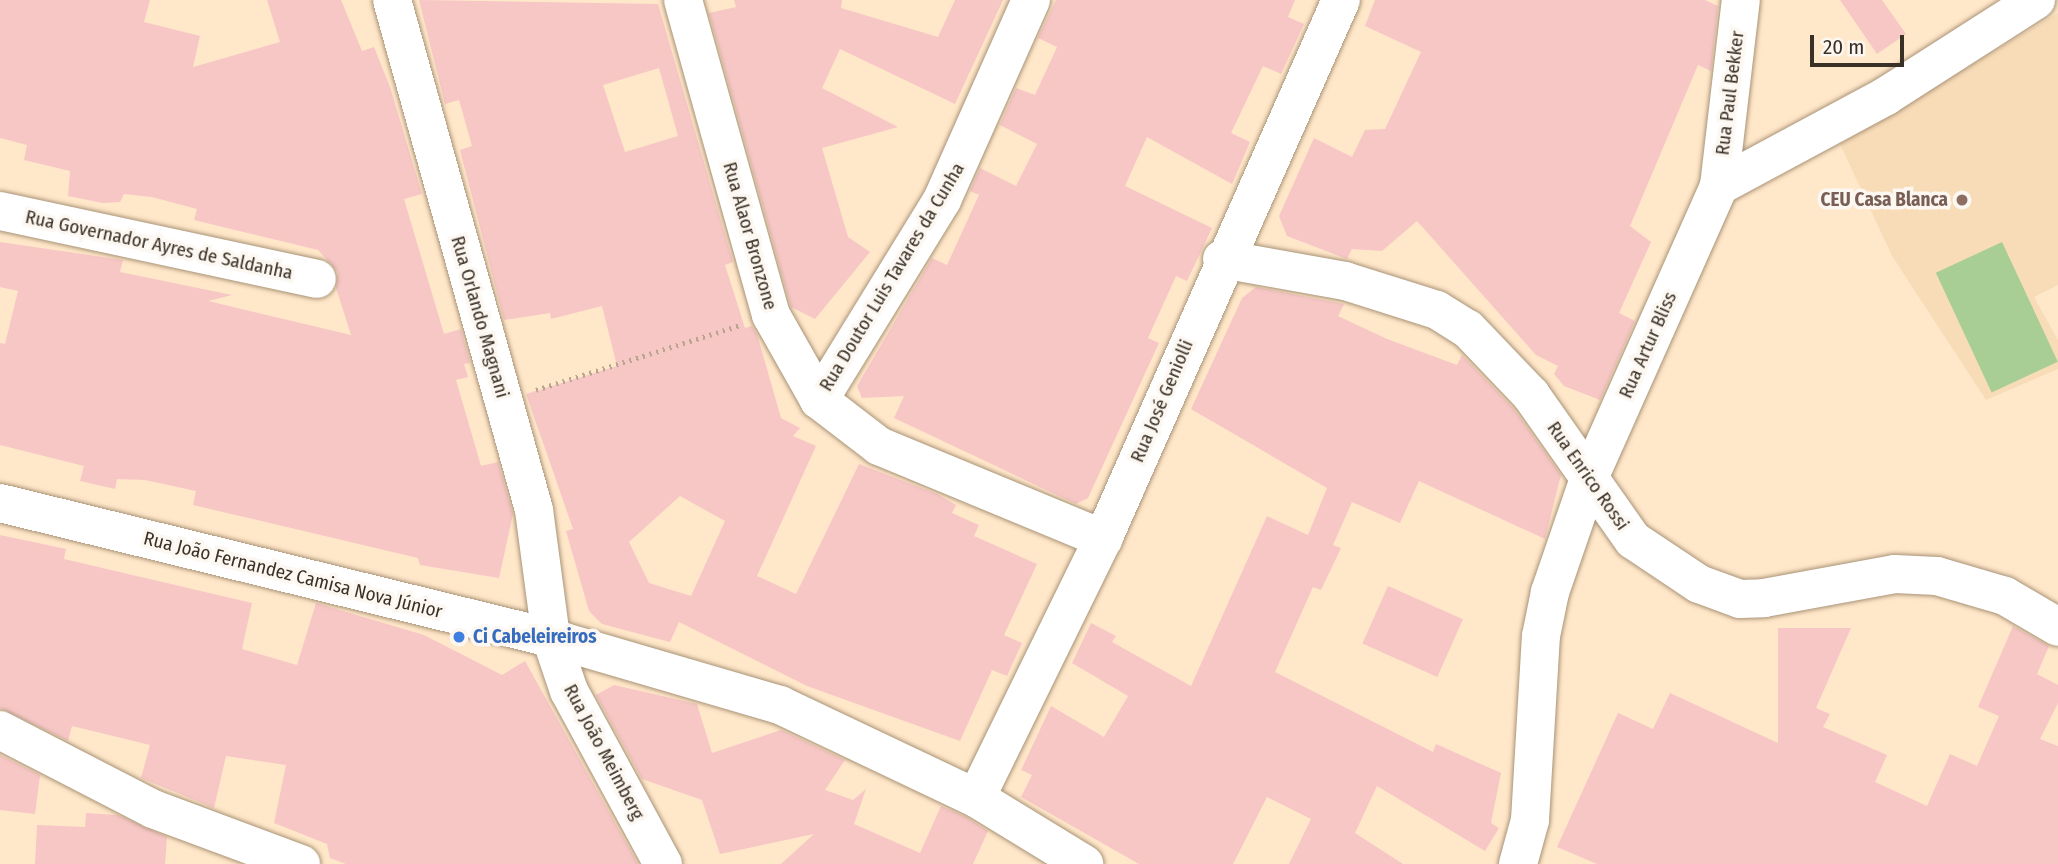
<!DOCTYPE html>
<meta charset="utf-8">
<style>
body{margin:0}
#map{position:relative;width:2058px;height:864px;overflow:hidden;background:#ffe7c9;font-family:"Fira Sans Condensed",sans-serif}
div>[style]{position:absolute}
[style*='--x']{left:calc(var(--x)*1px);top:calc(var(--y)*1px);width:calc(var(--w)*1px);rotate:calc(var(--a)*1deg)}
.built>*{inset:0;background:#f8dcb8}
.green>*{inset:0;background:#a8cd95;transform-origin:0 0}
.building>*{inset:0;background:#f7c7c6;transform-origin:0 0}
.path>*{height:4.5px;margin-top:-2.25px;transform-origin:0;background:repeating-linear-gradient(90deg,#b7a58d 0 2px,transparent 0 7px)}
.roads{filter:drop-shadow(0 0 2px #a99377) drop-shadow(0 0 2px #a99377)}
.minor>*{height:38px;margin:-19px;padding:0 19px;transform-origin:19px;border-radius:19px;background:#fff}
.dots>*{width:19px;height:19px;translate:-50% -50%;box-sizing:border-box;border:4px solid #fcf7f1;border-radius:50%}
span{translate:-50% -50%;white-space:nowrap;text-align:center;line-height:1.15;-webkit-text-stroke:7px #fcf7f1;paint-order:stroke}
.street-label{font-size:19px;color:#3a3126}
.education-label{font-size:19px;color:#785e54;font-weight:700}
.right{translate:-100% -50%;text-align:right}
.shop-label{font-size:19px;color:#366cbe;font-weight:700}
.left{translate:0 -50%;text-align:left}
.scale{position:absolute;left:1810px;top:35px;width:94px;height:32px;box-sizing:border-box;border:4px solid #3a3126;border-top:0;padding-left:9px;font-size:21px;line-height:24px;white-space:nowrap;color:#3a3126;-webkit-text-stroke:5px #fcf7f1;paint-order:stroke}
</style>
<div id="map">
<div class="built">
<div style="clip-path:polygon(2058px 13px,2058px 285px,2034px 297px,2058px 340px,2058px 369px,1986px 400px,1892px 256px,1840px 144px)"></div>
</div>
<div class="green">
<div style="left:2002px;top:242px;width:132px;height:73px;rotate:65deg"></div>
</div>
<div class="building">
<div style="clip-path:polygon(0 0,150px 0,144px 22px,200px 36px,193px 67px,280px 42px,267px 0,341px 0,362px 51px,374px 47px,390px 87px,422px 194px,404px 199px,444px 334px,461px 329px,470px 363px,464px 364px,468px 377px,456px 380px,481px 466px,498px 462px,513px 514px,499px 578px,420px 565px,418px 558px,193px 505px,196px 491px,145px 480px,117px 479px,115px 489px,80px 481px,84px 466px,0 445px,0 343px,5px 344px,18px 291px,0 287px,0 242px,123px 260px,120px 272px,232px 295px,208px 301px,351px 335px,336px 288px,338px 272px,318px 250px,194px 220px,197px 209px,152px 197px,124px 194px,120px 202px,103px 203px,68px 196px,70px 171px,24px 160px,27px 145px,0 138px)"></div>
<div style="clip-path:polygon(evenodd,419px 0,658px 4px,733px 262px,725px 265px,745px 328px,752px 326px,757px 334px,781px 418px,800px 428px,793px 436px,816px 446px,757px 576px,796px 594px,859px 464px,937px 494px,956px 505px,952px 513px,979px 525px,974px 536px,1037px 564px,1004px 635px,1022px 643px,1007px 676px,992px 670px,960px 741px,807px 686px,679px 622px,670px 642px,602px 624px,589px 611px,566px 531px,573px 529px,526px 394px,617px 366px,602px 306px,551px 319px,550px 313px,504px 320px,460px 150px,472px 146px,459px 100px,445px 104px,419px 0,659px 68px,678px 136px,625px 152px,603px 85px,659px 68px,419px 0,680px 496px,725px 521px,691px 596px,649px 583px,629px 542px,680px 496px)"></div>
<div style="clip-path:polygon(734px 0,842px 0,841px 8px,938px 37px,955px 0,1003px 0,955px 104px,840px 49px,822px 88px,898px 127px,822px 148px,848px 237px,870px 252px,815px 319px,791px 307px,709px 13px,736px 7px)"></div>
<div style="clip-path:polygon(1056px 0,1295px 0,1288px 17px,1304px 24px,1281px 74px,1263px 66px,1231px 133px,1250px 142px,1232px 184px,1147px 137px,1125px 186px,1212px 228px,1187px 281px,1176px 276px,1148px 338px,1159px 343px,1088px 498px,1076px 504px,894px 418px,904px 396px,862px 398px,857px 386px,932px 258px,947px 265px,979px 195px,970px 191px,980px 168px,1016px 186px,1037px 144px,1000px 125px,1016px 88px,1035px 95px,1057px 47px,1038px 38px)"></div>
<div style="clip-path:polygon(1375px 0,1705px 0,1718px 6px,1711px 71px,1698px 65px,1630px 226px,1651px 242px,1619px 313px,1635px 321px,1600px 400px,1564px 386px,1554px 374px,1558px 366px,1536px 355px,1417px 221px,1382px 251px,1352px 249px,1347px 259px,1287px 236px,1279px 216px,1314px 138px,1352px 157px,1365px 130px,1385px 129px,1421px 52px,1365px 26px)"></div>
<div style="clip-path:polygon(1840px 0,1882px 0,1906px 34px,1877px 54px)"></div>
<div style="clip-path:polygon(1256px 287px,1344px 304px,1338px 316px,1387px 339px,1457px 365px,1462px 355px,1514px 409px,1561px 475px,1545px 539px,1419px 481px,1400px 523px,1352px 502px,1333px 545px,1341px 548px,1321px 590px,1313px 587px,1275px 672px,1433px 752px,1436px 744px,1501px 773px,1491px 823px,1499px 828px,1485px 851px,1377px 786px,1355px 833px,1403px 864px,1289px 864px,1311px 819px,1267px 797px,1233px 864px,1139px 864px,1021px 797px,1032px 775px,1021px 770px,1051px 706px,1104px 737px,1128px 696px,1072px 663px,1091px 623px,1116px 636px,1112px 642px,1191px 686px,1267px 516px,1308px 535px,1327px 488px,1191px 409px,1242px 298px)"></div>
<div style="clip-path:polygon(0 535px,66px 549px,64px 559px,252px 603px,242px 649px,297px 665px,316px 603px,424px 635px,502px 675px,525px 661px,638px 864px,346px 864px,330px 858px,327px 844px,274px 823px,286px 765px,226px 756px,214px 808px,141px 778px,150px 745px,72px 726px,68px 741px,0 708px)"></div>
<div style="left:1388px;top:586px;width:82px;height:63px;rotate:24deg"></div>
<div style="clip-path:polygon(2013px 626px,2049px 646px,2037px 674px,2058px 685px,2058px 703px,2040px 739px,2058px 746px,2058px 864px,1597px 864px,1557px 847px,1618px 713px,1653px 729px,1670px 693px,1778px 743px,1778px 628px,1851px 628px,1816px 708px,1830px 714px,1823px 727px,1887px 755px,1875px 782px,1927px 806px,1950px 754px,1977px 766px,1999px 716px,1978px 707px)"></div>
<div style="clip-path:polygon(614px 685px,697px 704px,712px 753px,781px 730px,845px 760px,825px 790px,853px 800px,866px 789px,854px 824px,920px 853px,941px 806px,966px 817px,988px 831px,973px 864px,781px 864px,814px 834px,720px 854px,702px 800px,642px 779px,596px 695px)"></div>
<div style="clip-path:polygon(0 755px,40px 775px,35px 814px,0 810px)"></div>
<div style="clip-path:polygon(86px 813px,118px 815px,167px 837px,165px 864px,35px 864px,37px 825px,85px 827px)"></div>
</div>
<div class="path">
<div style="--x:536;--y:390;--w:215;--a:-17.6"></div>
</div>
<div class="roads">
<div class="minor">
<div style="--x:392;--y:0;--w:529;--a:74.44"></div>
<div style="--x:534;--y:510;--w:129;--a:82.4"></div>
<div style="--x:551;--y:638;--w:56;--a:71.2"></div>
<div style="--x:569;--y:691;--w:197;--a:61.5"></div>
<div style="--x:683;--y:0;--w:327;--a:74.4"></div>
<div style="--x:771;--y:315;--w:98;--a:60.5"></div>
<div style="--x:819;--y:400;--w:76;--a:37.5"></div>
<div style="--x:879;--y:446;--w:243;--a:22.5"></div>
<div style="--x:1719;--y:186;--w:187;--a:-83.3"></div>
<div style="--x:0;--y:211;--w:324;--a:12.1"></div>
<div style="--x:1222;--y:259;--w:125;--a:10.1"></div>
<div style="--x:1345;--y:281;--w:96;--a:17.5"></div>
<div style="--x:1437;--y:310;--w:36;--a:32"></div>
<div style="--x:1468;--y:329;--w:91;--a:46.3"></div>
<div style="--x:1531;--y:395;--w:177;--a:54.9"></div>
<div style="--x:1633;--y:540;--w:79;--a:33.7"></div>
<div style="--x:1699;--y:584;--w:44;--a:20.1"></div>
<div style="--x:1740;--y:599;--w:24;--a:-2"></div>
<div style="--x:1764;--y:598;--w:133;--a:-10.4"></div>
<div style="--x:1895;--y:574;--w:42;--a:2.7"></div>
<div style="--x:1937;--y:576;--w:71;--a:16.4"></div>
<div style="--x:2005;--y:596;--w:61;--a:30.3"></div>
<div style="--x:819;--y:400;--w:235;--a:-58.4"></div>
<div style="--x:942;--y:200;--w:219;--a:-66"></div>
<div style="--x:0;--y:503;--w:567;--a:13.77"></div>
<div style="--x:551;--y:638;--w:239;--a:16.3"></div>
<div style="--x:780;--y:705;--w:217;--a:25.4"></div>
<div style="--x:976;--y:798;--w:127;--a:31.4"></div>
<div style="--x:0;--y:730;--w:172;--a:27.3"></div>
<div style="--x:153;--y:809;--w:158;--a:20.4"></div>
<div style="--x:976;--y:798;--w:288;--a:-63.9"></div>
<div style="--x:1103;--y:539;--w:589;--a:-66.18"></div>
<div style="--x:1518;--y:864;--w:46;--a:-74.7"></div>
<div style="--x:1530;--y:820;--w:184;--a:-86.6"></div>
<div style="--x:1541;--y:636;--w:45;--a:-78.4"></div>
<div style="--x:1550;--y:592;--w:123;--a:-71"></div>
<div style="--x:1590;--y:476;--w:317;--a:-66"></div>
<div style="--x:1719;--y:186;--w:190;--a:-28.3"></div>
<div style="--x:1886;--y:96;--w:178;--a:-32.6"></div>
</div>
</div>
<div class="dots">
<div style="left:1962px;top:200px;background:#8d6e63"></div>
<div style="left:459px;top:637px;background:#3f7fe0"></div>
</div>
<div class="street-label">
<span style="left:1730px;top:93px;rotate:-83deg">Rua Paul Bekker</span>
<span style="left:750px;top:236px;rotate:74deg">Rua Alaor Bronzone</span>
<span style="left:159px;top:245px;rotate:12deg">Rua Governador Ayres de Saldanha</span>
<span style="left:892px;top:277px;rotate:-59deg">Rua Doutor Luis Tavares da Cunha</span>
<span style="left:480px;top:317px;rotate:74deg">Rua Orlando Magnani</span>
<span style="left:1648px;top:345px;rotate:-66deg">Rua Artur Bliss</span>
<span style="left:1162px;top:401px;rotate:-67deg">Rua José Geniolli</span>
<span style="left:1588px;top:476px;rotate:55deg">Rua Enrico Rossi</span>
<span style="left:293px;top:575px;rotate:14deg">Rua João Fernandez Camisa Nova Júnior</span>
<span style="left:604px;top:752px;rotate:62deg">Rua João Meimberg</span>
</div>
<div class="education-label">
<span class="right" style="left:1948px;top:200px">CEU Casa Blanca</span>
</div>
<div class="shop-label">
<span class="left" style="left:473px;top:637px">Ci Cabeleireiros</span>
</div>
<div class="scale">20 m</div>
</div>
